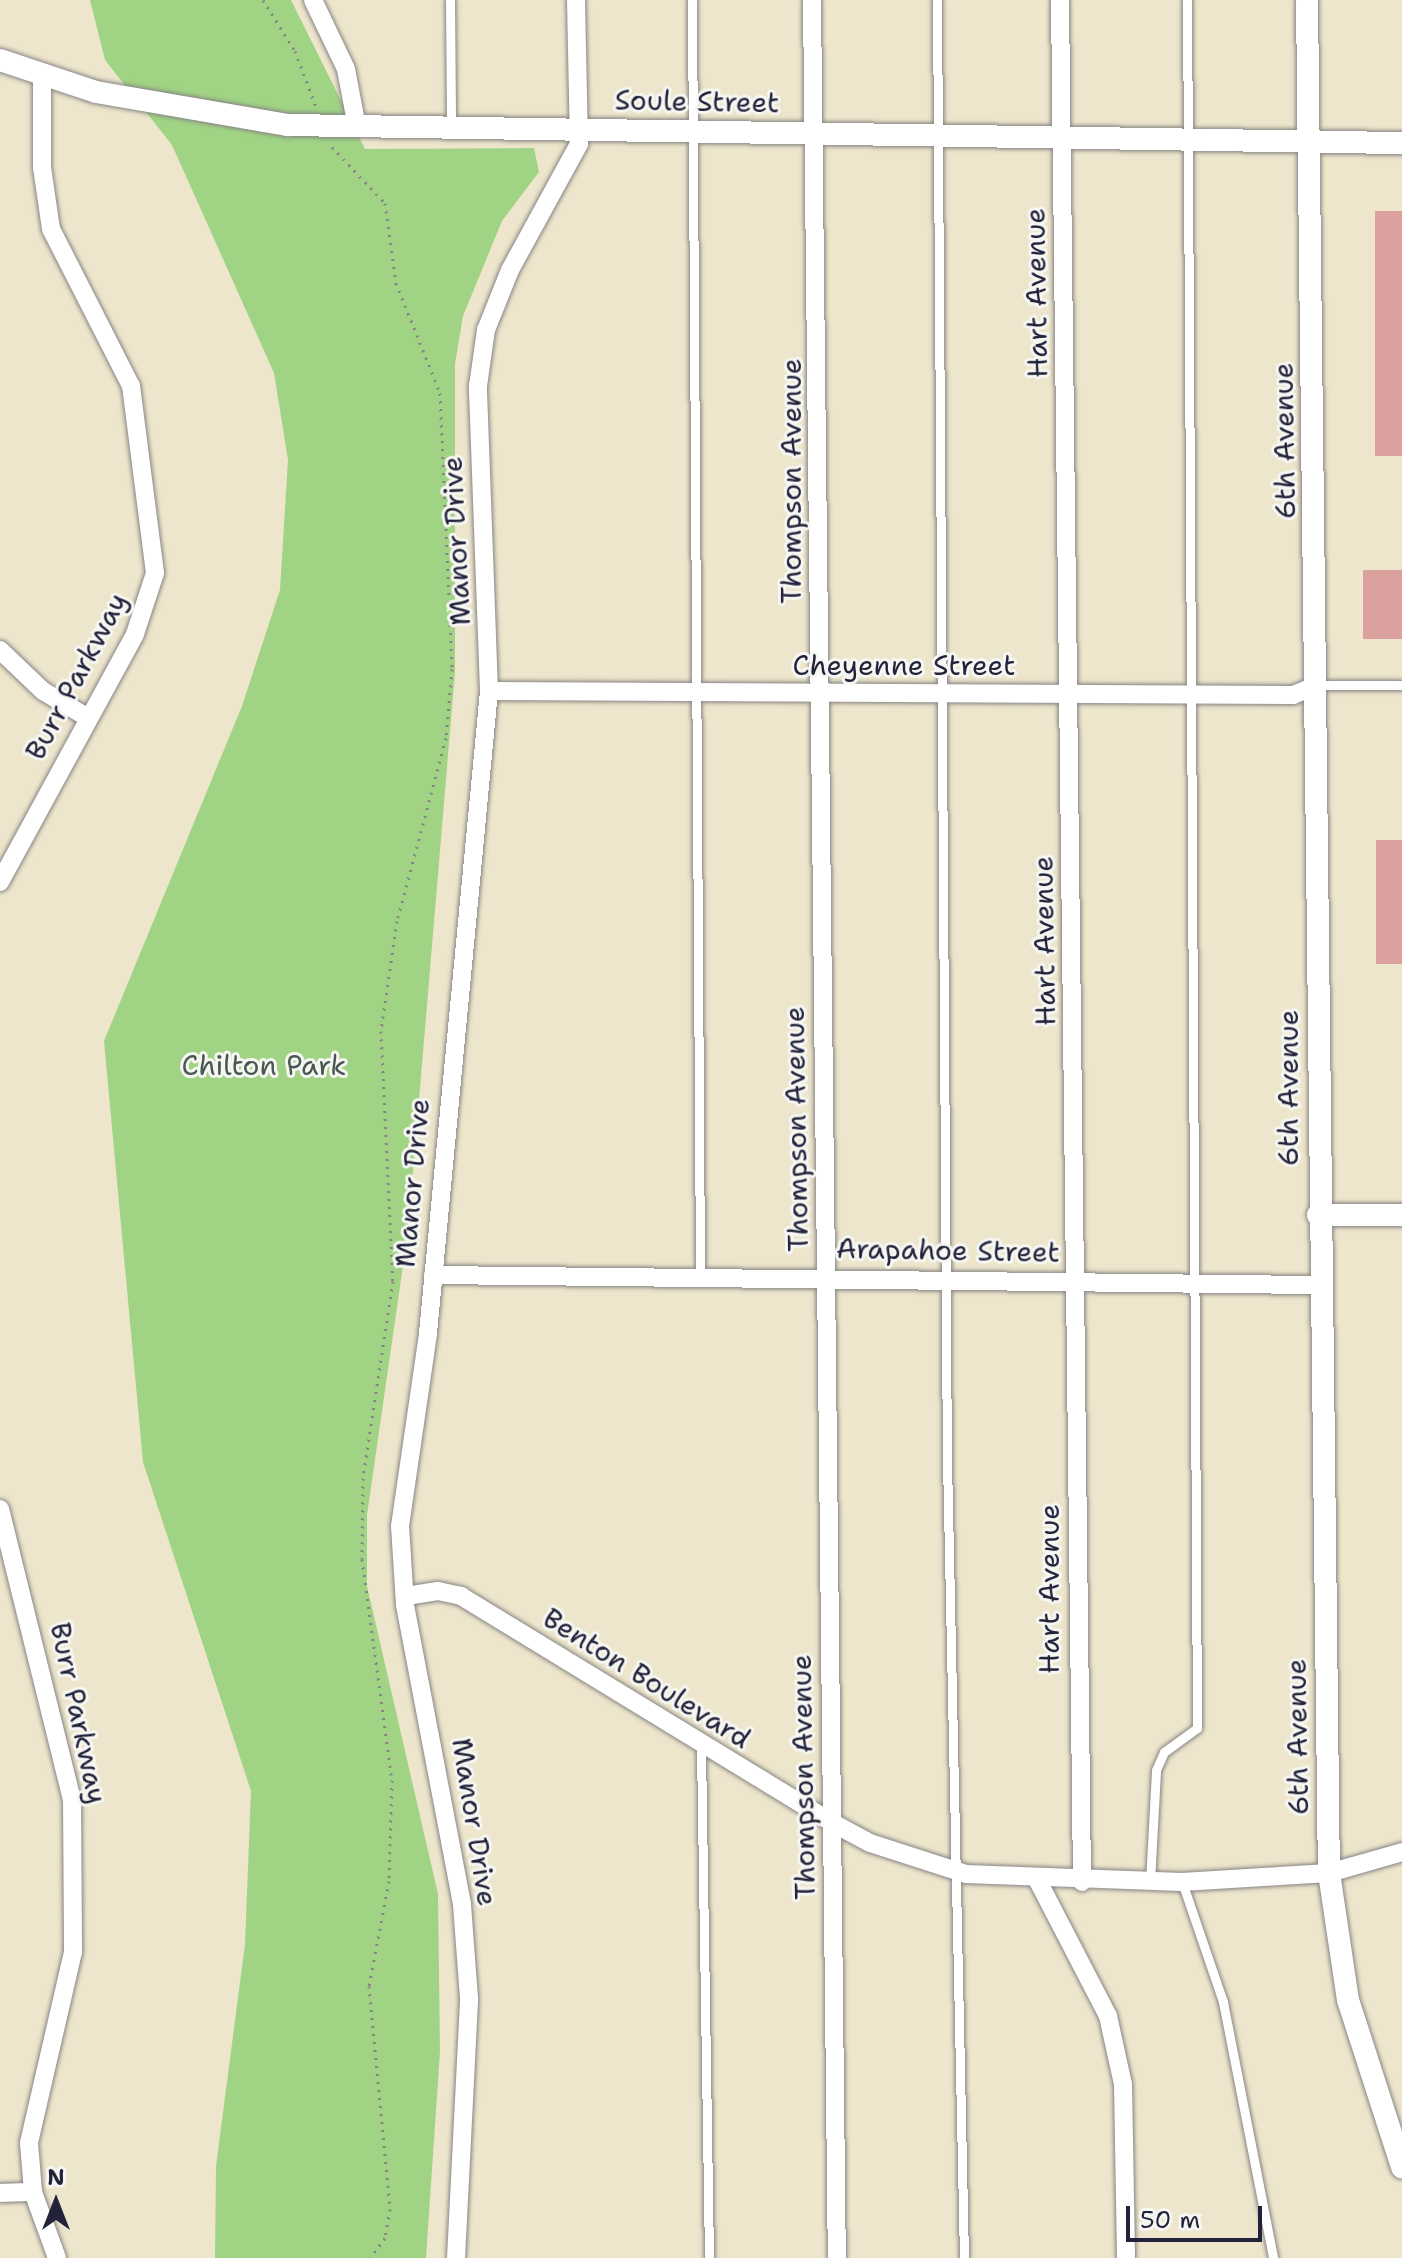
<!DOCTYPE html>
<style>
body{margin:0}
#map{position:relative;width:1402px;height:2258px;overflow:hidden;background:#ede6cc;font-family:"Shantell Sans",sans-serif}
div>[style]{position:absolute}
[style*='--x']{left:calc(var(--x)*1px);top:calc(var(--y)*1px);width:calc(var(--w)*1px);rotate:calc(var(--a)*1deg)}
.green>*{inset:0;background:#a0d484}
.building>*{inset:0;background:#daa19f;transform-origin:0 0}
.path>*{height:3px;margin-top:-1.5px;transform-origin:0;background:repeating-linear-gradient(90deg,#888484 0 2px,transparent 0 8px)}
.roads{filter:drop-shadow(0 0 2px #888484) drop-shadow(0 0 2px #888484)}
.service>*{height:9px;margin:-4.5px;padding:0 4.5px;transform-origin:4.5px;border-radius:4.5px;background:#fff}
.minor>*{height:18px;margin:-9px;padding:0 9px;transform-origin:9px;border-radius:9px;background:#fff}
.tertiary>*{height:22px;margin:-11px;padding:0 11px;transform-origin:11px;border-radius:11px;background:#fff}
span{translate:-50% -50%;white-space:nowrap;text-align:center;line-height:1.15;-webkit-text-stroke:6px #f6f6f2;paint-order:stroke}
.street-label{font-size:28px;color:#22223b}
.park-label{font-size:28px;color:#485751}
.north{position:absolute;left:16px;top:2162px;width:80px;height:80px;-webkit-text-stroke:6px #f6f6f2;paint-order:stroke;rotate:0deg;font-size:22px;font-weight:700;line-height:32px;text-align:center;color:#22223b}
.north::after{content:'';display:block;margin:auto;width:28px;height:36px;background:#22223b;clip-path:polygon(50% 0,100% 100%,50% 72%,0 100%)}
.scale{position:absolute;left:1126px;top:2206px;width:136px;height:36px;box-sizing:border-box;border:4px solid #22223b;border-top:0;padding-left:10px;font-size:24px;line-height:28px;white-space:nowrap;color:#22223b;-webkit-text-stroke:6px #f6f6f2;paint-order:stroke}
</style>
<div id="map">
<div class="green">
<div style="clip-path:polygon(90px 0,291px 0,365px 149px,534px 148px,539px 172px,502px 221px,463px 316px,455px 364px,455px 672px,408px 1231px,367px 1515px,367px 1586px,438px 1894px,440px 2051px,426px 2258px,215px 2258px,216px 2166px,245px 1944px,251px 1791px,143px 1462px,104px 1041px,242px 706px,280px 590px,288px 460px,274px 373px,172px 145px,105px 60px)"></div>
</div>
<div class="building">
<div style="left:1375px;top:211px;width:27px;height:245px"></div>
<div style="left:1363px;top:570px;width:39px;height:69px"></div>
<div style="left:1376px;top:840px;width:26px;height:124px"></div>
</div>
<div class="path">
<div style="--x:263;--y:0;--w:60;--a:57.9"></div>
<div style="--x:295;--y:51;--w:60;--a:69.4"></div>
<div style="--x:332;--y:147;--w:77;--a:46.6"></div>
<div style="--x:385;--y:203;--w:81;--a:82.2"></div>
<div style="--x:396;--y:283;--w:118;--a:68.2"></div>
<div style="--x:440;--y:393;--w:276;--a:87.5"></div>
<div style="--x:452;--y:669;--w:69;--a:95"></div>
<div style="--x:446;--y:738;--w:189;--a:105"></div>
<div style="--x:397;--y:921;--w:111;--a:98.3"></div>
<div style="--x:381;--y:1031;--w:250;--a:87.3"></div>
<div style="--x:393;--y:1281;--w:199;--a:98.7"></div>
<div style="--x:363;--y:1478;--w:81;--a:90.7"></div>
<div style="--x:362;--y:1559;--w:223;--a:82.3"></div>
<div style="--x:392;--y:1780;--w:101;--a:91.7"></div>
<div style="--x:389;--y:1881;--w:107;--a:100.8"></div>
<div style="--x:369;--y:1986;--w:224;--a:84.6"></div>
<div style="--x:390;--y:2209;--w:29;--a:100"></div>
<div style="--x:385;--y:2238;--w:25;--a:127"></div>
</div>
<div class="roads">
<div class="service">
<div style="--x:450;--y:0;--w:125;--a:89.5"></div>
<div style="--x:692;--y:0;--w:1275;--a:89.64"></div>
<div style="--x:937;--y:0;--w:1460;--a:89.61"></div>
<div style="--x:947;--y:1460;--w:798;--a:88.78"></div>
<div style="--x:1318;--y:685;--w:84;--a:0"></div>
<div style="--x:701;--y:1748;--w:510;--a:89.1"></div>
<div style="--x:1150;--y:1882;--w:112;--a:-86.9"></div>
<div style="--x:1156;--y:1770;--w:20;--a:-66"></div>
<div style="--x:1164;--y:1752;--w:41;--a:-36"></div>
<div style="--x:1197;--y:1728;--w:1728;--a:-90.33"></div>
<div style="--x:1182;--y:1882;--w:127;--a:71.1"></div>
<div style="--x:1223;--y:2002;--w:261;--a:78.9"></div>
</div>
<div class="minor">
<div style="--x:313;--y:0;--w:76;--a:64.4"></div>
<div style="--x:346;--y:69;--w:59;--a:79.3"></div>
<div style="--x:812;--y:0;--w:2258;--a:89.37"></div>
<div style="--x:1060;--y:0;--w:1882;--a:89.33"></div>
<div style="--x:0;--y:650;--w:59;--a:43.6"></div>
<div style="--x:43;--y:691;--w:49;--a:30.8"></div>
<div style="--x:489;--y:691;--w:804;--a:0.29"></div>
<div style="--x:1293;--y:695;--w:27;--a:-22"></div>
<div style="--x:0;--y:882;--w:282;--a:-61.4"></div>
<div style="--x:135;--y:634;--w:64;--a:-71.8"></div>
<div style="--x:155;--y:573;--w:189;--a:-97.3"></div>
<div style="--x:131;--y:386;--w:176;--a:-117"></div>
<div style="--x:51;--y:229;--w:63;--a:-98.3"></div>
<div style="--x:42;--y:167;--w:91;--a:-90"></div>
<div style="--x:433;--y:1275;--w:886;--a:0.65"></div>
<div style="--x:0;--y:1509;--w:300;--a:76.1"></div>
<div style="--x:72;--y:1800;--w:152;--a:89.6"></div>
<div style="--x:73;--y:1952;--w:196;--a:103"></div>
<div style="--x:29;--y:2143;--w:49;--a:85.3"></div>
<div style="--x:33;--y:2192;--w:70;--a:70"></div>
<div style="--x:406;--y:1596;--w:32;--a:-9"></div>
<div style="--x:438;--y:1591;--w:24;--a:12"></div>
<div style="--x:461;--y:1596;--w:434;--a:31.4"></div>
<div style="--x:831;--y:1822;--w:44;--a:28.3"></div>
<div style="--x:870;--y:1843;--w:101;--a:17.9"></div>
<div style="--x:966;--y:1874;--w:216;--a:2.1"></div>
<div style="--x:1182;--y:1882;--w:147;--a:-3.5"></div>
<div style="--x:1329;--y:1873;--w:76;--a:-16"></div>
<div style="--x:1038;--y:1881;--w:152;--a:62.6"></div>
<div style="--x:1108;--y:2016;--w:70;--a:77.6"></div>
<div style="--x:1123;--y:2084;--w:174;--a:89"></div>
<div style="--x:0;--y:2193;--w:33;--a:-2"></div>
<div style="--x:456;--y:2258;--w:260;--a:-87.1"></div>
<div style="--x:469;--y:1998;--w:94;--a:-94.3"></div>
<div style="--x:462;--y:1904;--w:304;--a:-100.8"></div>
<div style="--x:405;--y:1605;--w:79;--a:-93.6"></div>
<div style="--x:400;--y:1526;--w:195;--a:-81.7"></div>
<div style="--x:428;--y:1333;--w:645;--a:-84.57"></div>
<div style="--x:489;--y:691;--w:305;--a:-92.1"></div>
<div style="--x:478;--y:386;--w:57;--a:-81.9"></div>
<div style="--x:486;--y:330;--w:65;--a:-68.2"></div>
<div style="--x:510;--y:270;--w:144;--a:-61.3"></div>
<div style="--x:579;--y:144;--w:144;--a:-91.2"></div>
</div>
<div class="tertiary">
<div style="--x:1307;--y:0;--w:1873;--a:89.33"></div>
<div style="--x:1329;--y:1873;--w:128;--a:81.5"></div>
<div style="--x:1348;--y:2000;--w:176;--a:72.1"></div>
<div style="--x:0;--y:60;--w:101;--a:18.4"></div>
<div style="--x:96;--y:92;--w:195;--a:9.8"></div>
<div style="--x:288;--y:125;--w:1114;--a:0.93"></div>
<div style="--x:1318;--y:1215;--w:84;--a:0"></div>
</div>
</div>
<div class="street-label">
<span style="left:697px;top:101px;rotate:1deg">Soule Street</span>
<span style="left:1036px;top:293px;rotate:-91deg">Hart Avenue</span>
<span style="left:1284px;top:441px;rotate:-91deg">6th Avenue</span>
<span style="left:791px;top:481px;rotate:-90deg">Thompson Avenue</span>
<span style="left:456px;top:541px;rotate:-93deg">Manor Drive</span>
<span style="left:904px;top:665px">Cheyenne Street</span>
<span style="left:76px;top:676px;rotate:-62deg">Burr Parkway</span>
<span style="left:1044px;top:941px;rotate:-91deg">Hart Avenue</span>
<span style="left:1288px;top:1088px;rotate:-90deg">6th Avenue</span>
<span style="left:796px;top:1129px;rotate:-91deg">Thompson Avenue</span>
<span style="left:412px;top:1183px;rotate:-85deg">Manor Drive</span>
<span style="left:948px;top:1250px;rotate:1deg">Arapahoe Street</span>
<span style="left:1049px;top:1589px;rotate:-90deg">Hart Avenue</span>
<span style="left:647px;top:1678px;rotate:32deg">Benton Boulevard</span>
<span style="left:79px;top:1713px;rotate:78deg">Burr Parkway</span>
<span style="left:1297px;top:1737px;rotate:-91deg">6th Avenue</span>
<span style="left:803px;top:1777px;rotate:-91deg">Thompson Avenue</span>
<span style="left:475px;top:1822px;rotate:81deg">Manor Drive</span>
</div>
<div class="park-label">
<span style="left:264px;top:1065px">Chilton Park</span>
</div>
<div class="north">N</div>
<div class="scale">50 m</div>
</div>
